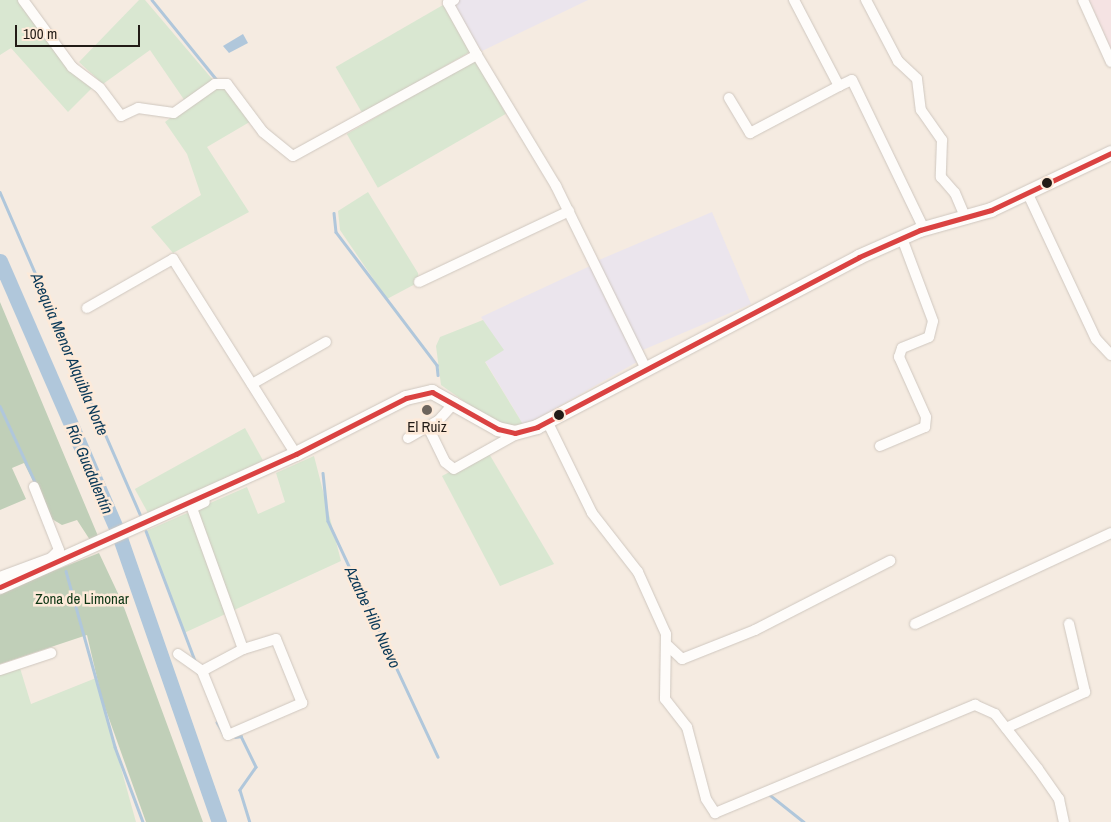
<!DOCTYPE html>
<meta charset="utf-8">
<style>
body{margin:0}
#map{position:relative;width:1111px;height:822px;overflow:hidden;background:#f5ebe1;font-family:"Archivo Narrow",sans-serif}
div>[style]{position:absolute}
[style*='--x']{left:calc(var(--x)*1px);top:calc(var(--y)*1px);width:calc(var(--w)*1px);rotate:calc(var(--a)*1deg)}
.industrial>*{inset:0;background:#ebe5ed;transform-origin:0 0}
.education>*{inset:0;background:#f5e3e3}
.green>*{inset:0;background:#d9e7d1;transform-origin:0 0}
.forest>*{inset:0;background:#c0cfb8}
.water>*{inset:0;background:#b0c7db}
.stream>*{height:2.5px;margin:-1.25px;padding:0 1.25px;transform-origin:1.25px;border-radius:1.25px;background:#b0c7db}
.river>*{height:15px;margin:-7.5px;padding:0 7.5px;transform-origin:7.5px;border-radius:7.5px;background:#b0c7db}
.roads{filter:drop-shadow(0 0 1px #cfc7bf) drop-shadow(0 0 1px #cfc7bf)}
.street>*{height:10px;margin:-5px;padding:0 5px;transform-origin:5px;border-radius:5px;background:#fefcfa}
.secondary>*{height:14px;margin:-7px;padding:0 7px;transform-origin:7px;border-radius:7px;background:#fefcfa}
.bus-1>*{height:5px;margin:-2.5px;padding:0 2.5px;transform-origin:2.5px;border-radius:2.5px;background:#da4241}
.dots>*{width:14px;height:14px;translate:-50% -50%;box-sizing:border-box;border:2px solid #fdead9;border-radius:50%}
span{translate:-50% -50%;white-space:nowrap;text-align:center;line-height:1.15;-webkit-text-stroke:5px #fdead9;paint-order:stroke}
.poi-label{font-size:15px;color:#221b16}
.park-label{font-size:15px;color:#0c3513}
.water-label{font-size:16px;color:#093857;font-style:italic}
.scale{position:absolute;left:15px;top:25px;width:125px;height:22px;box-sizing:border-box;border:2px solid #221b16;border-top:0;padding-left:6px;font-size:15px;line-height:18px;white-space:nowrap;color:#221b16;-webkit-text-stroke:4px #fdead9;paint-order:stroke}
</style>
<div id="map">
<div class="industrial">
<div style="clip-path:polygon(454px 0,588px 0,482px 51px,448px 3px)"></div>
<div style="left:712px;top:212px;width:100px;height:124px;rotate:67deg"></div>
<div style="clip-path:polygon(590px 266px,637px 362px,524px 426px,485px 361px,503px 350px,481px 317px)"></div>
</div>
<div class="education">
<div style="clip-path:polygon(1089px 0,1111px 0,1111px 50px)"></div>
</div>
<div class="green">
<div style="clip-path:polygon(0 0,24px 0,93px 87px,68px 112px,11px 48px,0 55px)"></div>
<div style="clip-path:polygon(139px 0,145px 0,213px 80px,185px 101px,150px 50px,103px 84px,79px 62px)"></div>
<div style="left:443px;top:5px;width:54px;height:124px;rotate:60deg"></div>
<div style="left:475px;top:60px;width:62px;height:148px;rotate:60deg"></div>
<div style="clip-path:polygon(215px 84px,227px 84px,253px 120px,207px 147px,249px 212px,173px 253px,151px 227px,201px 195px,187px 154px,165px 122px)"></div>
<div style="clip-path:polygon(368px 192px,418px 273px,419px 282px,387px 299px,340px 230px,338px 211px)"></div>
<div style="clip-path:polygon(483px 320px,504px 350px,485px 362px,524px 426px,505px 425px,488px 418px,441px 385px,436px 346px,440px 337px)"></div>
<div style="left:245px;top:428px;width:37px;height:126px;rotate:61deg"></div>
<div style="clip-path:polygon(488px 452px,554px 564px,500px 586px,442px 476px)"></div>
<div style="clip-path:polygon(314px 456px,341px 561px,184px 633px,146px 531px,247px 487px,258px 514px,285px 502px,276px 473px)"></div>
<div style="clip-path:polygon(20px 668px,31px 704px,96px 678px,136px 822px,0 822px,0 675px)"></div>
</div>
<div class="forest">
<div style="clip-path:polygon(0 302px,98px 536px,90px 540px,77px 520px,62px 525px,52px 519px,24px 463px,12px 468px,26px 499px,0 510px)"></div>
<div style="clip-path:polygon(99px 553px,122px 602px,203px 822px,146px 822px,102px 699px,87px 635px,0 664px,0 592px)"></div>
</div>
<div class="water">
<div style="clip-path:polygon(243px 34px,248px 43px,229px 53px,223px 46px)"></div>
</div>
<div class="stream">
<div style="--x:152;--y:0;--w:103;--a:50.9"></div>
<div style="--x:0;--y:192;--w:353;--a:66.5"></div>
<div style="--x:334;--y:213;--w:19;--a:84"></div>
<div style="--x:336;--y:232;--w:167;--a:52.8"></div>
<div style="--x:437;--y:365;--w:10;--a:84"></div>
<div style="--x:0;--y:406;--w:86;--a:65.2"></div>
<div style="--x:323;--y:473;--w:48;--a:84.1"></div>
<div style="--x:328;--y:521;--w:260;--a:65"></div>
<div style="--x:146;--y:531;--w:139;--a:69.3"></div>
<div style="--x:66;--y:571;--w:183;--a:74.4"></div>
<div style="--x:115;--y:747;--w:80;--a:69.5"></div>
<div style="--x:217;--y:722;--w:16;--a:60"></div>
<div style="--x:235;--y:737;--w:6;--a:-9"></div>
<div style="--x:241;--y:736;--w:34;--a:64"></div>
<div style="--x:256;--y:767;--w:28;--a:125"></div>
<div style="--x:240;--y:790;--w:34;--a:73"></div>
<div style="--x:770;--y:795;--w:43;--a:38.5"></div>
</div>
<div class="river">
<div style="--x:0;--y:261;--w:299;--a:66.5"></div>
<div style="--x:119;--y:535;--w:304;--a:70.8"></div>
</div>
<div class="roads">
<div class="street">
<div style="--x:23;--y:0;--w:83;--a:53.8"></div>
<div style="--x:72;--y:67;--w:35;--a:37"></div>
<div style="--x:100;--y:88;--w:35;--a:53"></div>
<div style="--x:121;--y:116;--w:19;--a:-25"></div>
<div style="--x:138;--y:108;--w:36;--a:8"></div>
<div style="--x:174;--y:113;--w:50;--a:-35.3"></div>
<div style="--x:215;--y:84;--w:12;--a:0"></div>
<div style="--x:227;--y:84;--w:60;--a:53.1"></div>
<div style="--x:263;--y:132;--w:38;--a:39"></div>
<div style="--x:293;--y:156;--w:210;--a:-28.8"></div>
<div style="--x:477;--y:55;--w:60;--a:-119.1"></div>
<div style="--x:448;--y:3;--w:7;--a:-27"></div>
<div style="--x:794;--y:0;--w:97;--a:62.4"></div>
<div style="--x:839;--y:86;--w:14;--a:-25"></div>
<div style="--x:852;--y:80;--w:165;--a:64.2"></div>
<div style="--x:866;--y:0;--w:69;--a:62.3"></div>
<div style="--x:898;--y:61;--w:26;--a:43"></div>
<div style="--x:917;--y:79;--w:31;--a:83"></div>
<div style="--x:921;--y:110;--w:37;--a:55"></div>
<div style="--x:942;--y:140;--w:37;--a:92"></div>
<div style="--x:941;--y:177;--w:21;--a:49"></div>
<div style="--x:955;--y:193;--w:28;--a:67"></div>
<div style="--x:1083;--y:0;--w:68;--a:65.7"></div>
<div style="--x:477;--y:55;--w:153;--a:58.9"></div>
<div style="--x:556;--y:186;--w:204;--a:63.8"></div>
<div style="--x:729;--y:98;--w:41;--a:59"></div>
<div style="--x:750;--y:133;--w:101;--a:-27.8"></div>
<div style="--x:1027;--y:192;--w:162;--a:64.9"></div>
<div style="--x:1096;--y:339;--w:22;--a:47"></div>
<div style="--x:419;--y:282;--w:166;--a:-25.3"></div>
<div style="--x:87;--y:308;--w:99;--a:-29.7"></div>
<div style="--x:173;--y:259;--w:231;--a:57.8"></div>
<div style="--x:252;--y:384;--w:85;--a:-29.6"></div>
<div style="--x:547;--y:421;--w:102;--a:63.9"></div>
<div style="--x:592;--y:513;--w:75;--a:52.1"></div>
<div style="--x:638;--y:572;--w:68;--a:65.7"></div>
<div style="--x:666;--y:634;--w:65;--a:90.9"></div>
<div style="--x:665;--y:699;--w:36;--a:52"></div>
<div style="--x:687;--y:727;--w:74;--a:75.2"></div>
<div style="--x:706;--y:799;--w:17;--a:57"></div>
<div style="--x:715;--y:813;--w:282;--a:-22.6"></div>
<div style="--x:975;--y:705;--w:22;--a:24"></div>
<div style="--x:995;--y:714;--w:70;--a:52"></div>
<div style="--x:1038;--y:769;--w:37;--a:55"></div>
<div style="--x:1059;--y:799;--w:24;--a:78"></div>
<div style="--x:428;--y:427;--w:39;--a:64"></div>
<div style="--x:445;--y:462;--w:11;--a:38"></div>
<div style="--x:454;--y:469;--w:76;--a:-29.3"></div>
<div style="--x:408;--y:438;--w:34;--a:-30"></div>
<div style="--x:438;--y:421;--w:25;--a:-48"></div>
<div style="--x:880;--y:446;--w:49;--a:-22.9"></div>
<div style="--x:925;--y:427;--w:10;--a:-84"></div>
<div style="--x:926;--y:417;--w:66;--a:-114.2"></div>
<div style="--x:899;--y:357;--w:9;--a:-72"></div>
<div style="--x:902;--y:348;--w:29;--a:-22"></div>
<div style="--x:929;--y:337;--w:16;--a:-76"></div>
<div style="--x:933;--y:321;--w:89;--a:-110.5"></div>
<div style="--x:0;--y:577;--w:54;--a:-20.4"></div>
<div style="--x:51;--y:558;--w:11;--a:-45"></div>
<div style="--x:59;--y:550;--w:68;--a:-111.6"></div>
<div style="--x:915;--y:624;--w:216;--a:-24.9"></div>
<div style="--x:666;--y:644;--w:22;--a:43"></div>
<div style="--x:682;--y:659;--w:79;--a:-21.7"></div>
<div style="--x:755;--y:630;--w:152;--a:-27.1"></div>
<div style="--x:178;--y:654;--w:29;--a:35"></div>
<div style="--x:202;--y:671;--w:47;--a:-28.2"></div>
<div style="--x:243;--y:649;--w:150;--a:-109.9"></div>
<div style="--x:192;--y:508;--w:14;--a:-25"></div>
<div style="--x:0;--y:670;--w:54;--a:-18.4"></div>
<div style="--x:202;--y:671;--w:69;--a:67.9"></div>
<div style="--x:228;--y:735;--w:81;--a:-23.4"></div>
<div style="--x:302;--y:703;--w:69;--a:-112.1"></div>
<div style="--x:276;--y:639;--w:34;--a:163"></div>
<div style="--x:1006;--y:728;--w:87;--a:-24.5"></div>
<div style="--x:1085;--y:692;--w:70;--a:-103.2"></div>
</div>
<div class="secondary">
<div style="--x:0;--y:587;--w:325;--a:-24.2"></div>
<div style="--x:296;--y:454;--w:123;--a:-27"></div>
<div style="--x:406;--y:398;--w:27;--a:-13"></div>
<div style="--x:432;--y:392;--w:76;--a:29.3"></div>
<div style="--x:498;--y:429;--w:17;--a:13"></div>
<div style="--x:515;--y:433;--w:23;--a:-15"></div>
<div style="--x:537;--y:427;--w:364;--a:-27.8"></div>
<div style="--x:859;--y:257;--w:67;--a:-23.9"></div>
<div style="--x:920;--y:230;--w:74;--a:-15.7"></div>
<div style="--x:991;--y:210;--w:133;--a:-25.4"></div>
</div>
</div>
<div class="bus-1">
<div style="--x:0;--y:587;--w:325;--a:-24.2"></div>
<div style="--x:296;--y:454;--w:123;--a:-27"></div>
<div style="--x:406;--y:398;--w:27;--a:-13"></div>
<div style="--x:432;--y:392;--w:76;--a:29.3"></div>
<div style="--x:498;--y:429;--w:17;--a:13"></div>
<div style="--x:515;--y:433;--w:23;--a:-15"></div>
<div style="--x:537;--y:427;--w:364;--a:-27.8"></div>
<div style="--x:859;--y:257;--w:67;--a:-23.9"></div>
<div style="--x:920;--y:230;--w:74;--a:-15.7"></div>
<div style="--x:991;--y:210;--w:133;--a:-25.4"></div>
</div>
<div class="dots">
<div style="left:1047px;top:183px;background:#221b16"></div>
<div style="left:427px;top:410px;background:#6c645d"></div>
<div style="left:559px;top:415px;background:#221b16"></div>
</div>
<div class="poi-label">
<span style="left:427px;top:427px">El Ruiz</span>
</div>
<div class="park-label">
<span style="left:82px;top:599px">Zona de Limonar</span>
</div>
<div class="water-label">
<span style="left:70px;top:354px;rotate:67deg">Acequia Menor Alquibla Norte</span>
<span style="left:90px;top:469px;rotate:67deg">Río Guadalentín</span>
<span style="left:373px;top:617px;rotate:65deg">Azarbe Hilo Nuevo</span>
</div>
<div class="scale">100 m</div>
</div>
